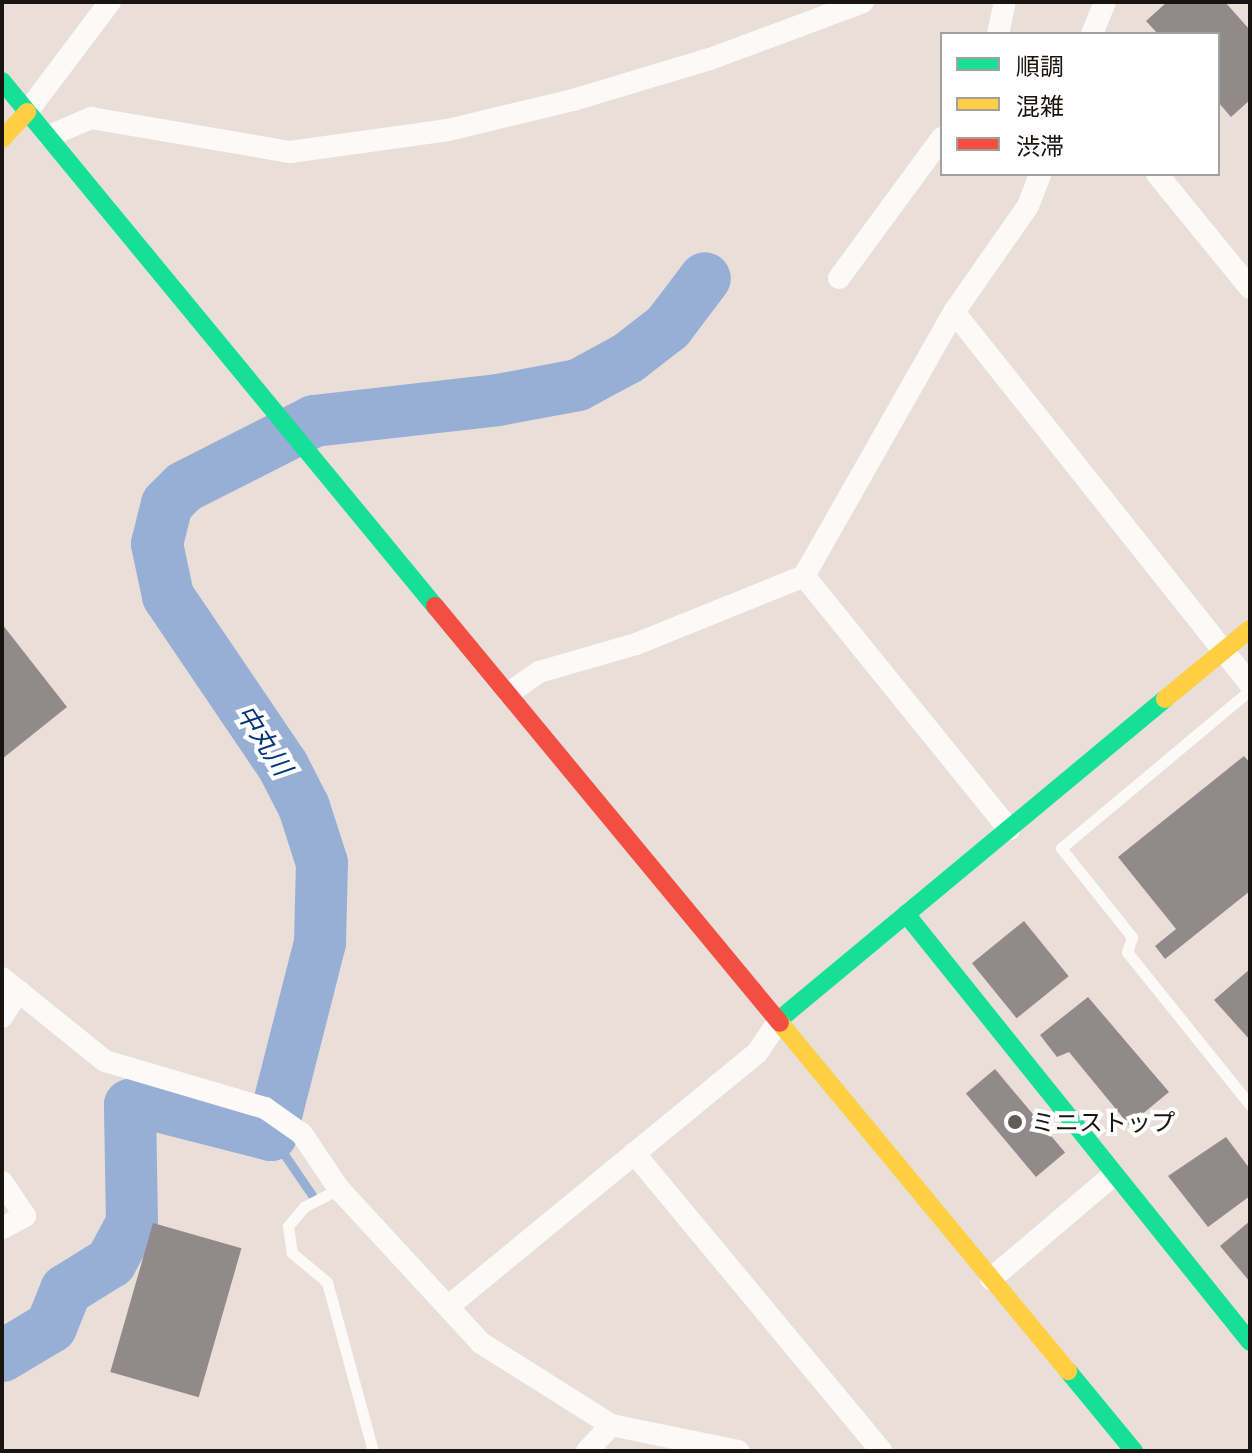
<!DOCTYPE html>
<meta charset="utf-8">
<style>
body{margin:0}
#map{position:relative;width:1252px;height:1453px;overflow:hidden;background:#eaded9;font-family:Lato,"Noto Sans JP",sans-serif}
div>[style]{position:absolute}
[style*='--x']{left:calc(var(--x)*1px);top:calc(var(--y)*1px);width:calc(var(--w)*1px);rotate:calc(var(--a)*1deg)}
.stream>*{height:9px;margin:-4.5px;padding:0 4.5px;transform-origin:4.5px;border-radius:4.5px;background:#97aed5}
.river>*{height:52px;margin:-26px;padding:0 26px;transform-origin:26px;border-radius:26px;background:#97aed5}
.building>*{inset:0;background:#928a8a;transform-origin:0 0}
.lane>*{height:11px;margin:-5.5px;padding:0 5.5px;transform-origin:5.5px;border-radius:5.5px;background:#fcfaf9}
.street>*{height:22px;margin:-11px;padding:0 11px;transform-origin:11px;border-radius:11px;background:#fcfaf9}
.fast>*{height:18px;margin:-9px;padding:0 9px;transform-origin:9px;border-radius:9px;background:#16e098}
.slow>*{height:18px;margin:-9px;padding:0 9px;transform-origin:9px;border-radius:9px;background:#ffcf43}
.jam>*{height:18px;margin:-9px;padding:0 9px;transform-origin:9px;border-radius:9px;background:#f24e42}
.dots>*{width:22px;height:22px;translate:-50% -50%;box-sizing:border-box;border:4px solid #fff;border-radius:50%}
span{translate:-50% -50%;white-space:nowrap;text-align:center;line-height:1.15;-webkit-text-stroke:8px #fff;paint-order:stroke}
.poi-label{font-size:24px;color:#1a1411}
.left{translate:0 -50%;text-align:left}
.water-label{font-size:26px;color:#043579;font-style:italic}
.frame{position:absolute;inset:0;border:4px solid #1a1411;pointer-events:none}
.legend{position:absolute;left:940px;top:32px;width:280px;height:144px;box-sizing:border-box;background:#fff;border:2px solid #a3a1a0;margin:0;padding:10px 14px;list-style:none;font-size:24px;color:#1a1411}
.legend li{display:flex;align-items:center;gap:16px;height:40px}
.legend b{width:40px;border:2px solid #a3a1a0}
</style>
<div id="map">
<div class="stream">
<div style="--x:271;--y:1135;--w:73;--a:55.7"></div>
</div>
<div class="river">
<div style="--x:2;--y:1356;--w:57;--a:-30.6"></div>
<div style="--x:51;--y:1327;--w:40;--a:-68"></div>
<div style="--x:66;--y:1290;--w:53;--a:-31.9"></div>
<div style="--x:111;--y:1262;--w:44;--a:-61.7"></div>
<div style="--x:132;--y:1223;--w:118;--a:-91"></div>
<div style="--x:130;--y:1105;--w:20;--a:-3"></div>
<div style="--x:150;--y:1104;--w:125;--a:14.4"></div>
<div style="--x:271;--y:1135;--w:198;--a:-75.7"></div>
<div style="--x:320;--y:943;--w:80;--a:-88.6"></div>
<div style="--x:322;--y:863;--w:59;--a:-107.8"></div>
<div style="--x:304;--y:807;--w:46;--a:-117.1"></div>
<div style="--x:283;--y:766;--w:205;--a:-124.1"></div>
<div style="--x:168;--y:596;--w:53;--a:-101.9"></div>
<div style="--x:157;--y:544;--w:41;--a:-76"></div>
<div style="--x:167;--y:504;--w:24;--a:-45"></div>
<div style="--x:184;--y:487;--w:146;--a:-26.9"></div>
<div style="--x:314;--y:421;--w:185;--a:-6.5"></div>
<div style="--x:498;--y:400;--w:81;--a:-10.6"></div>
<div style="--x:578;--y:385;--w:57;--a:-28.4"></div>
<div style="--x:628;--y:358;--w:51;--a:-37.8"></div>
<div style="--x:668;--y:327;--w:61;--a:-52.9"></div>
</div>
<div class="building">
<div style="clip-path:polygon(1167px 2px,1225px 2px,1250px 30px,1250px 100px,1231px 117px,1218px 102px,1218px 34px,1158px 34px,1146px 21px)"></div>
<div style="clip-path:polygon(2px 624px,67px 707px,2px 759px)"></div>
<div style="clip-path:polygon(1244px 756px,1250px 763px,1250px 891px,1165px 959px,1155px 946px,1176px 929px,1118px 857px)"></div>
<div style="left:1024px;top:921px;width:71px;height:67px;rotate:51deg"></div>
<div style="clip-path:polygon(1250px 969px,1250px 1040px,1214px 1000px)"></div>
<div style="clip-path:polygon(1088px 997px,1169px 1092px,1129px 1125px,1069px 1052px,1057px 1057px,1040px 1035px)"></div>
<div style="left:995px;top:1069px;width:109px;height:38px;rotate:50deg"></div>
<div style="clip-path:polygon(1226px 1137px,1250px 1169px,1250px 1196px,1208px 1227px,1168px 1176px)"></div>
<div style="clip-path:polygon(1250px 1221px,1250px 1282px,1220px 1246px)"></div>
<div style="left:153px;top:1223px;width:92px;height:155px;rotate:16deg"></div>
</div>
<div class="lane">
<div style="--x:1250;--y:690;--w:246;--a:140.1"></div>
<div style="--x:1061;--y:848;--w:114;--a:51.4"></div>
<div style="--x:1132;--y:937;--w:16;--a:108"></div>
<div style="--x:1127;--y:952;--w:196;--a:51.2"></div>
<div style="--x:339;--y:1189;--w:39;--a:153"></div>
<div style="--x:304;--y:1207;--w:25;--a:130"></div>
<div style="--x:288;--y:1226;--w:27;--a:82"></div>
<div style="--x:292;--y:1253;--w:45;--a:39.6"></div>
<div style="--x:327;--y:1282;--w:175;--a:74.8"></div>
</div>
<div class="street">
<div style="--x:998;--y:34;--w:33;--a:-78"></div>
<div style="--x:1092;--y:34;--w:35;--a:-68"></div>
<div style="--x:27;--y:112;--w:138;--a:-53"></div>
<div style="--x:49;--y:136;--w:46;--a:-23.2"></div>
<div style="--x:91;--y:118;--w:202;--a:9.7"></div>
<div style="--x:290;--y:152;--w:160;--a:-7.9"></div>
<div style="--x:448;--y:130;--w:129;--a:-13.5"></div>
<div style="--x:573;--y:100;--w:143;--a:-16.7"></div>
<div style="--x:710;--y:59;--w:163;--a:-20.4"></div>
<div style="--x:1157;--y:174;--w:147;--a:50.8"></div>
<div style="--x:839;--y:278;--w:174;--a:-53.7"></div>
<div style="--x:954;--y:312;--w:475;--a:51.5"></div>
<div style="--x:804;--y:576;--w:326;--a:51"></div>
<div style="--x:509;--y:693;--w:37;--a:-35"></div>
<div style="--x:539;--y:672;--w:101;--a:-16.1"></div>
<div style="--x:636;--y:644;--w:181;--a:-22"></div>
<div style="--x:804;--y:576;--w:304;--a:-60.4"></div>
<div style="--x:954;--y:312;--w:129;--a:-55.1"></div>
<div style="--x:1028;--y:206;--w:34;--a:-69"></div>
<div style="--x:2;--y:978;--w:132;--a:38.9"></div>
<div style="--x:105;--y:1061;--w:167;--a:16.4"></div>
<div style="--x:265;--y:1108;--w:45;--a:35.1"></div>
<div style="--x:302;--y:1134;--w:66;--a:56.1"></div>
<div style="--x:339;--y:1189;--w:209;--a:47.3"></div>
<div style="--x:481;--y:1343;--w:154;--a:32.2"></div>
<div style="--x:611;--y:1425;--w:130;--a:11.6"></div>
<div style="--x:2;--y:1017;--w:31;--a:-57"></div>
<div style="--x:634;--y:1153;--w:387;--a:50.3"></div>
<div style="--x:2;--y:1182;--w:41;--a:55.9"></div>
<div style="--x:25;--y:1216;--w:26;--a:152"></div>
<div style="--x:991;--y:1279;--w:160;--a:-40.4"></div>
<div style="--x:450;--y:1305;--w:397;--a:-39.4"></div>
<div style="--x:757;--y:1053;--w:41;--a:-55.9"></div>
<div style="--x:587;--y:1451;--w:35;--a:-47"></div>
</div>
<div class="fast">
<div style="--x:2;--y:81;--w:681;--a:50.49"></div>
<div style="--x:906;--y:914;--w:549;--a:51.21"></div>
<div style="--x:780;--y:1019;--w:501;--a:-39.73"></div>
<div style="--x:1068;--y:1371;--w:104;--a:50.5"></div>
</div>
<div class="slow">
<div style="--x:2;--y:139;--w:37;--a:-47"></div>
<div style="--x:1165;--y:699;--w:110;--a:-39.5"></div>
<div style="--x:780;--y:1023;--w:452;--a:50.4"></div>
</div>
<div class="jam">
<div style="--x:435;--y:606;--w:541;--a:50.4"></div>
</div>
<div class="dots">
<div style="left:1015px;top:1122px;background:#635b57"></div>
</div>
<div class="poi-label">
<span class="left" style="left:1031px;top:1122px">ミニストップ</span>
</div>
<div class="water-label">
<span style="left:264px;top:740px;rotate:57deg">中丸川</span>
</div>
<div class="frame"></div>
<ul class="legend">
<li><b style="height:10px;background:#16e098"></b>順調</li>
<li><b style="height:10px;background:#ffcf43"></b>混雑</li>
<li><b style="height:10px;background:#f24e42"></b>渋滞</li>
</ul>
</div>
